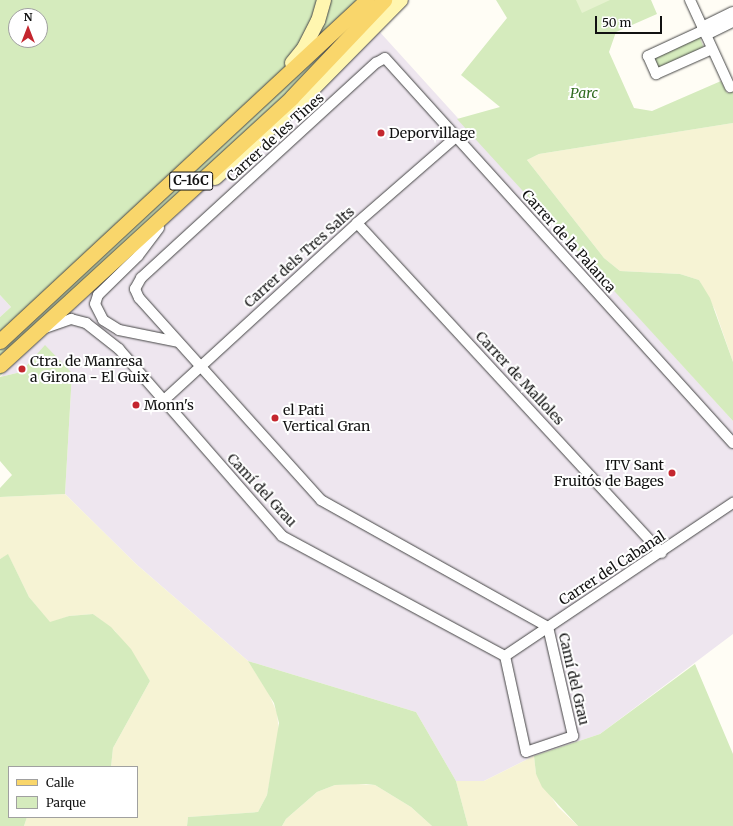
<!DOCTYPE html>
<meta charset="utf-8">
<style>
body{margin:0}
#map{position:relative;width:733px;height:826px;overflow:hidden;background:#fffdf5;font-family:Merriweather,serif}
div>[style]{position:absolute}
[style*='--x']{left:calc(var(--x)*1px);top:calc(var(--y)*1px);width:calc(var(--w)*1px);rotate:calc(var(--a)*1deg)}
.industrial>*{inset:0;background:#eee6ef}
.farmland>*{inset:0;background:#f6f3d4}
.green>*{inset:0;background:#d5ebbd}
.pitch>*{inset:0;background:#e6f2cf}
.roads{filter:drop-shadow(0 0 1px #444) drop-shadow(0 0 1px #444)}
.street>*{height:10px;margin:-5px;padding:0 5px;transform-origin:5px;border-radius:5px;background:#fff}
.secondary>*{height:14px;margin:-7px;padding:0 7px;transform-origin:7px;border-radius:7px;background:#fff6b0}
.primary>*{height:15px;margin:-7.5px;padding:0 7.5px;transform-origin:7.5px;border-radius:7.5px;background:#f9d66b}
.dots>*{width:11px;height:11px;translate:-50% -50%;box-sizing:border-box;border:2px solid #fff;border-radius:50%}
span{translate:-50% -50%;white-space:nowrap;text-align:center;line-height:1.15;-webkit-text-stroke:4px #fff;paint-order:stroke}
.shield-label span{padding:1px 3px;background:#fff;border:1px solid;border-radius:3px;-webkit-text-stroke-width:0}
.shield-label{font-size:13px;color:#111;font-weight:700}
.park-label{font-size:14px;color:#2f6b1f;font-style:italic}
.poi-label{font-size:14px;color:#111}
.left{translate:0 -50%;text-align:left}
.right{translate:-100% -50%;text-align:right}
.street-label{font-size:14px;color:#111}
.legend{position:absolute;left:8px;top:766px;width:130px;height:52px;box-sizing:border-box;background:#fff;border:1px solid #a0a0a0;margin:0;padding:5px 7px;list-style:none;font-size:12px;color:#111}
.legend li{display:flex;align-items:center;gap:8px;height:20px}
.legend b{width:20px;border:1px solid #a0a0a0}
.north{position:absolute;left:8px;top:8px;width:40px;height:40px;box-sizing:border-box;background:#fff;border:1px solid #a0a0a0;border-radius:50%;rotate:0deg;font-size:11px;font-weight:700;line-height:16px;text-align:center;color:#111}
.north::after{content:'';display:block;margin:auto;width:14px;height:18px;background:#c4262e;clip-path:polygon(50% 0,100% 100%,50% 72%,0 100%)}
.scale{position:absolute;left:595px;top:16px;width:67px;height:18px;box-sizing:border-box;border:2px solid #111;border-top:0;padding-left:5px;font-size:12px;line-height:14px;white-space:nowrap;color:#111;-webkit-text-stroke:3px #fff;paint-order:stroke}
</style>
<div id="map">
<div class="industrial">
<div style="clip-path:polygon(378px 30px,733px 421px,733px 634px,600px 734px,534px 756px,484px 781px,456px 781px,416px 712px,248px 661px,136px 564px,65px 494px,72px 373px,31px 361px,21px 372px,0 377px)"></div>
<div style="clip-path:polygon(0 295px,11px 307px,0 317px)"></div>
</div>
<div class="farmland">
<div style="clip-path:polygon(733px 123px,733px 362px,715px 310px,699px 280px,680px 274px,620px 271px,604px 258px,527px 160px,539px 154px)"></div>
<div style="clip-path:polygon(65px 494px,136px 564px,248px 661px,269px 694px,277px 713px,279px 733px,267px 795px,258px 812px,188px 817px,187px 826px,24px 826px,27px 817px,137px 817px,137px 767px,111px 767px,113px 748px,150px 681px,115px 631px,93px 614px,69px 616px,50px 623px,29px 597px,8px 555px,0 559px,0 497px)"></div>
<div style="clip-path:polygon(534px 756px,536px 774px,558px 807px,578px 826px,468px 826px,456px 781px,484px 781px)"></div>
<div style="clip-path:polygon(356px 784px,375px 785px,411px 807px,432px 826px,282px 826px,286px 819px,317px 792px,335px 785px)"></div>
</div>
<div class="green">
<div style="clip-path:polygon(evenodd,0 0,408px 0,0 376px,0 317px,11px 307px,0 295px,0 0,16px 16px,40px 16px,40px 40px,16px 40px,16px 16px)"></div>
<div style="clip-path:polygon(496px 0,651px 0,657px 14px,616px 32px,609px 52px,634px 108px,652px 111px,721px 81px,727px 93px,733px 91px,733px 123px,539px 154px,527px 160px,604px 258px,620px 271px,680px 274px,699px 280px,710px 298px,733px 362px,733px 421px,457px 119px,500px 107px,461px 75px,507px 18px)"></div>
<div style="clip-path:polygon(699px 36px,704px 48px,657px 68px,653px 58px)"></div>
<div style="clip-path:polygon(45px 345px,72px 373px,65px 494px,0 497px,0 488px,12px 475px,0 461px,0 377px,21px 372px)"></div>
<div style="clip-path:polygon(8px 554px,29px 597px,50px 622px,69px 616px,93px 614px,111px 627px,131px 649px,150px 681px,113px 748px,111px 767px,9px 767px,9px 817px,27px 817px,24px 826px,0 826px,0 559px)"></div>
<div style="clip-path:polygon(248px 661px,416px 712px,456px 781px,468px 826px,432px 826px,411px 807px,375px 785px,366px 784px,335px 785px,317px 792px,286px 819px,282px 826px,187px 826px,188px 817px,258px 812px,267px 795px,279px 723px,274px 703px)"></div>
<div style="clip-path:polygon(695px 664px,733px 754px,733px 826px,578px 826px,542px 787px,536px 774px,534px 756px,600px 734px)"></div>
</div>
<div class="pitch">
<div style="clip-path:polygon(576px 0,610px 0,582px 13px)"></div>
</div>
<div class="roads">
<div class="street">
<div style="--x:690;--y:0;--w:96;--a:65.3"></div>
<div style="--x:702;--y:27;--w:34;--a:-26"></div>
<div style="--x:704;--y:30;--w:62;--a:155.1"></div>
<div style="--x:648;--y:56;--w:20;--a:66"></div>
<div style="--x:656;--y:74;--w:61;--a:-24.1"></div>
<div style="--x:706;--y:35;--w:30;--a:-26"></div>
<div style="--x:357;--y:223;--w:449;--a:47.3"></div>
<div style="--x:159;--y:228;--w:35;--a:127"></div>
<div style="--x:138;--y:256;--w:56;--a:135.7"></div>
<div style="--x:98;--y:295;--w:9;--a:108"></div>
<div style="--x:95;--y:304;--w:18;--a:63"></div>
<div style="--x:103;--y:320;--w:19;--a:32"></div>
<div style="--x:119;--y:330;--w:60;--a:11.5"></div>
<div style="--x:45;--y:328;--w:28;--a:-19"></div>
<div style="--x:71;--y:319;--w:16;--a:15"></div>
<div style="--x:86;--y:323;--w:42;--a:38.2"></div>
<div style="--x:119;--y:349;--w:248;--a:48.9"></div>
<div style="--x:282;--y:536;--w:253;--a:28.3"></div>
<div style="--x:505;--y:656;--w:98;--a:77.7"></div>
<div style="--x:526;--y:752;--w:50;--a:-18.8"></div>
<div style="--x:573;--y:736;--w:112;--a:-102.9"></div>
<div style="--x:548;--y:627;--w:260;--a:-150.8"></div>
<div style="--x:321;--y:500;--w:272;--a:-132"></div>
<div style="--x:139;--y:298;--w:10;--a:-114"></div>
<div style="--x:135;--y:289;--w:13;--a:-61"></div>
<div style="--x:141;--y:278;--w:319;--a:-42.5"></div>
<div style="--x:376;--y:63;--w:10;--a:-29"></div>
<div style="--x:385;--y:58;--w:519;--a:47.89"></div>
<div style="--x:163;--y:401;--w:263;--a:-42.5"></div>
<div style="--x:357;--y:223;--w:131;--a:-41"></div>
<div style="--x:505;--y:656;--w:275;--a:-33.9"></div>
</div>
<div class="secondary">
<div style="--x:292;--y:63;--w:19;--a:-51"></div>
<div style="--x:304;--y:48;--w:30;--a:-63"></div>
<div style="--x:318;--y:21;--w:22;--a:-74"></div>
<div style="--x:215;--y:178;--w:125;--a:-42.1"></div>
<div style="--x:308;--y:94;--w:132;--a:-45.3"></div>
</div>
<div class="primary">
<div style="--x:0;--y:341;--w:501;--a:-42.9"></div>
<div style="--x:0;--y:365;--w:396;--a:-42.5"></div>
<div style="--x:292;--y:97;--w:134;--a:-46.5"></div>
</div>
</div>
<div class="dots">
<div style="left:381px;top:133px;background:#c4262e"></div>
<div style="left:22px;top:369px;background:#c4262e"></div>
<div style="left:136px;top:405px;background:#c4262e"></div>
<div style="left:275px;top:418px;background:#c4262e"></div>
<div style="left:672px;top:473px;background:#c4262e"></div>
</div>
<div class="shield-label">
<span style="left:191px;top:181px">C-16C</span>
</div>
<div class="park-label">
<span style="left:584px;top:93px">Parc</span>
</div>
<div class="poi-label">
<span class="left" style="left:389px;top:133px">Deporvillage</span>
<span class="left" style="left:30px;top:369px">Ctra. de Manresa<br>a Girona - El Guix</span>
<span class="left" style="left:144px;top:405px">Monn's</span>
<span class="left" style="left:283px;top:418px">el Pati<br>Vertical Gran</span>
<span class="right" style="left:664px;top:473px">ITV Sant<br>Fruitós de Bages</span>
</div>
<div class="street-label">
<span style="left:275px;top:137px;rotate:-42deg">Carrer de les Tines</span>
<span style="left:569px;top:241px;rotate:48deg">Carrer de la Palanca</span>
<span style="left:299px;top:257px;rotate:-42deg">Carrer dels Tres Salts</span>
<span style="left:520px;top:378px;rotate:47deg">Carrer de Malloles</span>
<span style="left:262px;top:490px;rotate:47deg">Camí del Grau</span>
<span style="left:612px;top:568px;rotate:-33deg">Carrer del Cabanal</span>
<span style="left:574px;top:679px;rotate:77deg">Camí del Grau</span>
</div>
<ul class="legend">
<li><b style="height:5px;background:#f9d66b"></b>Calle</li>
<li><b style="height:11px;background:#d5ebbd"></b>Parque</li>
</ul>
<div class="north">N</div>
<div class="scale">50 m</div>
</div>
